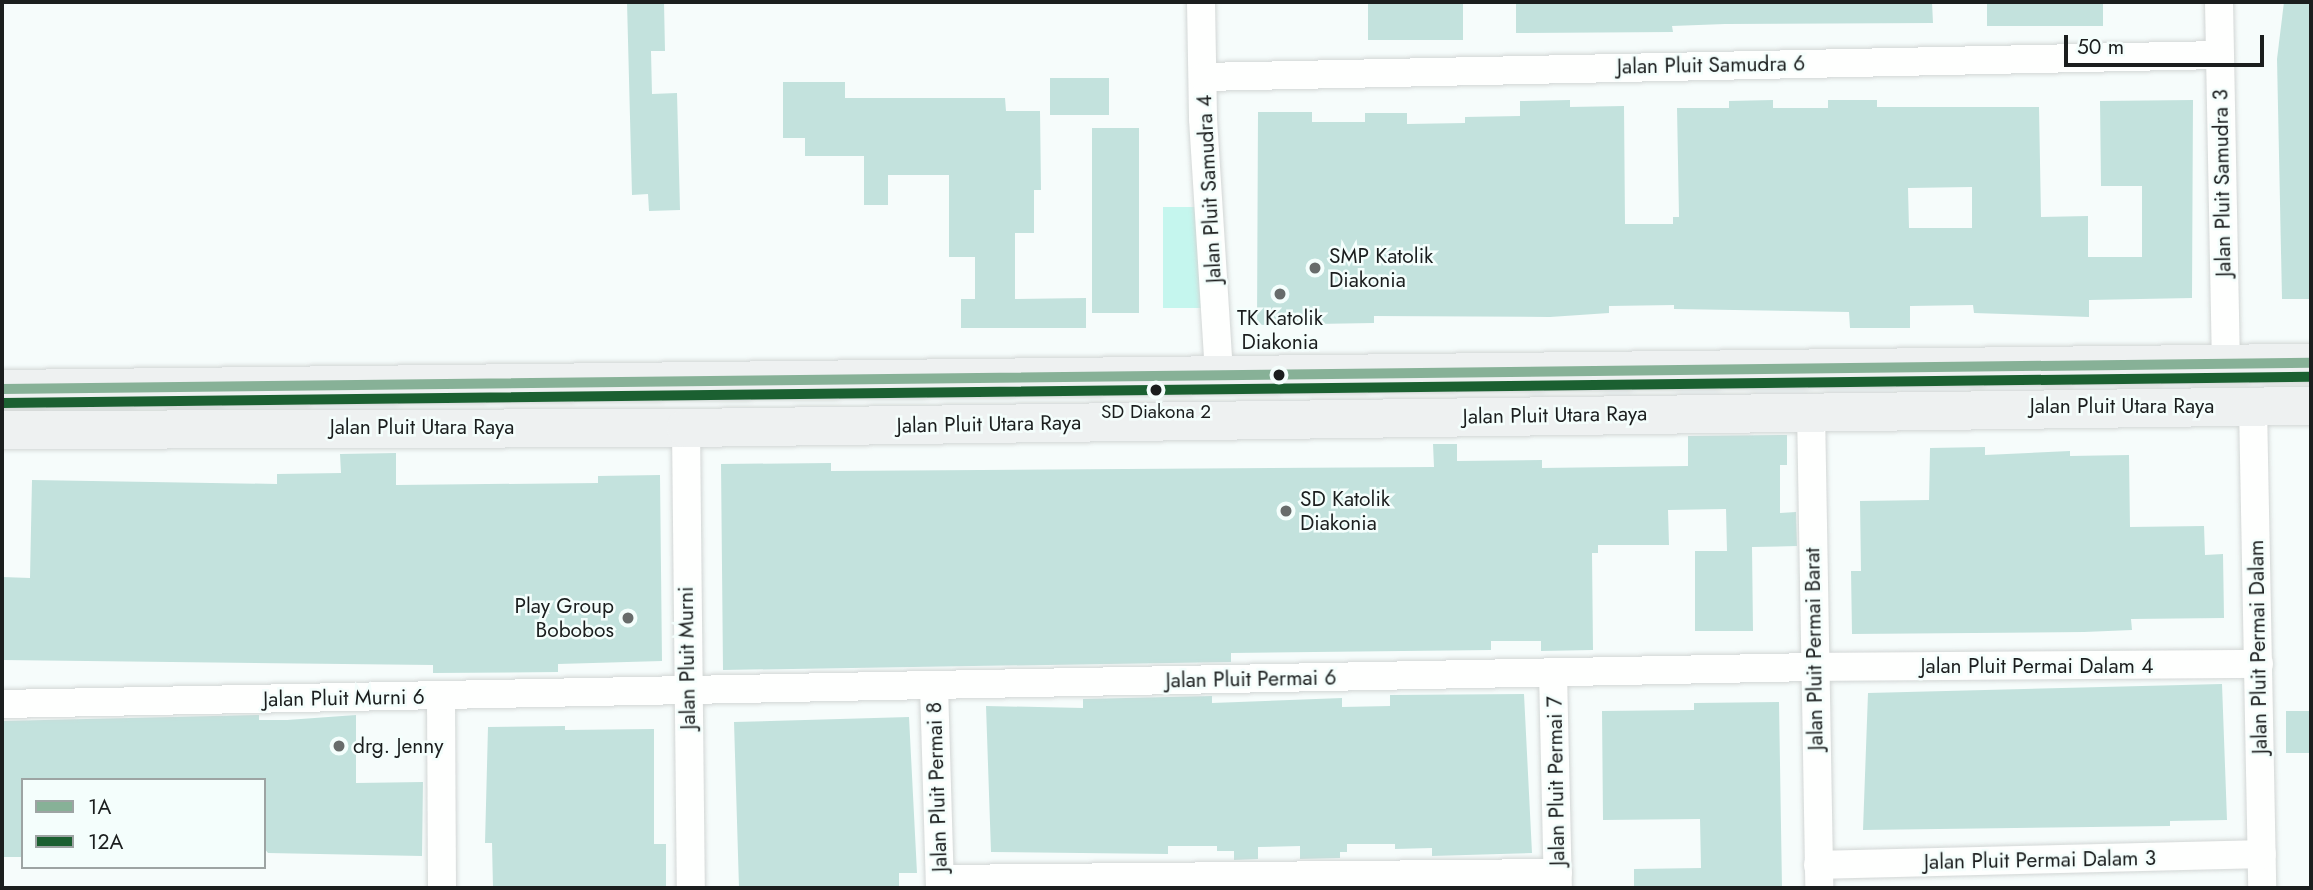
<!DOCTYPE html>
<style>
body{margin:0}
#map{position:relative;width:2313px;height:890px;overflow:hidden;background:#f6fcfb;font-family:Jost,sans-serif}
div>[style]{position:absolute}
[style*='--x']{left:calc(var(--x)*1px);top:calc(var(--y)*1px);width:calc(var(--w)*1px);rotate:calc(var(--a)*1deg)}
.green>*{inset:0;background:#c5f6ee;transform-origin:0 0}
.building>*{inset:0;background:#c3e2dd;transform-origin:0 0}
.roads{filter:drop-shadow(0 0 2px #d2d6d5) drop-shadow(0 0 2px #d2d6d5)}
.street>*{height:28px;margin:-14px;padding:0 14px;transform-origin:14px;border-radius:14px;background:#fefffe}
.secondary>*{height:38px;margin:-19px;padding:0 19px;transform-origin:19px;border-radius:19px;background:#eef1f1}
.bus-1>*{height:10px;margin:-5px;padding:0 5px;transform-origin:5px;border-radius:5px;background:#87b197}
.bus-2>*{height:10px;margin:-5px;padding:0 5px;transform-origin:5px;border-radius:5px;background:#1b6031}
.dots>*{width:19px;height:19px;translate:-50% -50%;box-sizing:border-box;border:4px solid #f4fefc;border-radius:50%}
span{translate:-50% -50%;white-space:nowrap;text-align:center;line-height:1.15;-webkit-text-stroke:5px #f4fefc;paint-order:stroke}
.bus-label{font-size:19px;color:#1b1e1e}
.street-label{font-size:21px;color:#1b1e1e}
.poi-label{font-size:21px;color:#1b1e1e}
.left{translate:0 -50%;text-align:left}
.right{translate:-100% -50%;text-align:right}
.frame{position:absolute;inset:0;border:4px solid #1b1e1e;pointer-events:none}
.legend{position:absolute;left:21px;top:778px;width:245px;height:91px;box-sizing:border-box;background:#f4fefc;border:2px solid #9da4a3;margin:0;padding:9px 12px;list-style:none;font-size:21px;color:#1b1e1e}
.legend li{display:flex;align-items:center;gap:14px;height:35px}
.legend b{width:35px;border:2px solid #9da4a3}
.scale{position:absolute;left:2064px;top:35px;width:200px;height:32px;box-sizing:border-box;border:4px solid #1b1e1e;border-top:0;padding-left:9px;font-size:21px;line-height:24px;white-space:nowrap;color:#1b1e1e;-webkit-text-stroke:5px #f4fefc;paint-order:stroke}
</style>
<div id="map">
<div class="green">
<div style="left:1163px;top:207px;width:45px;height:101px"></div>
</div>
<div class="building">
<div style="clip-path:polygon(627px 2px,664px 2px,665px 51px,651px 51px,652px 94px,677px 93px,680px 210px,649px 211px,648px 194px,632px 195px)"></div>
<div style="left:1368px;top:2px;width:95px;height:38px"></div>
<div style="clip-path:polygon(1516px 2px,1932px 2px,1933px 23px,1725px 24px,1672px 26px,1673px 32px,1516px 33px)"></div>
<div style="left:1987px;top:2px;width:116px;height:24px"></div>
<div style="clip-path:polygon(2284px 2px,2311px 2px,2311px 299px,2282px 299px,2277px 59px)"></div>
<div style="left:1050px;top:78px;width:59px;height:37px"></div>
<div style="clip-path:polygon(783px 82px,845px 82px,845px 98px,1005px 98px,1006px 111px,1040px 111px,1041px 190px,1034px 190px,1034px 233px,1015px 233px,1015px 299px,1086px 298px,1086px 328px,961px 328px,961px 299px,975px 299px,975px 257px,949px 257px,949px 175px,888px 175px,888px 205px,864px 205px,864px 156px,805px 156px,805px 138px,783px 138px)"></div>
<div style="clip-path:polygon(evenodd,1570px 100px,1570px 107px,1624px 106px,1625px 224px,1673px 224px,1673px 217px,1679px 217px,1677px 108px,1729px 108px,1729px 101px,1773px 100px,1773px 108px,1828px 108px,1828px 100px,1877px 100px,1877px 107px,2039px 107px,2041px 217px,2088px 216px,2088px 257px,2142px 257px,2142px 186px,2101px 186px,2100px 101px,2193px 100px,2192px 298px,2089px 300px,2089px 317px,1974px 313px,1973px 305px,1910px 306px,1910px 328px,1850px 328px,1849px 312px,1674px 309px,1674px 305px,1609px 306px,1609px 313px,1550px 317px,1374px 316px,1374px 323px,1257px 325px,1258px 112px,1312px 112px,1312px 122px,1365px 122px,1365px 113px,1407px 113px,1407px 124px,1465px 123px,1465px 117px,1520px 116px,1520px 101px,1570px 100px,1972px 187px,1972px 228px,1909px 228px,1908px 188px,1972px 187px)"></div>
<div style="left:1092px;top:128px;width:47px;height:185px"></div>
<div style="clip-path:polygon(1787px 435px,1787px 465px,1780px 465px,1780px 513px,1796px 512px,1797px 546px,1752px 547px,1753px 631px,1695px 631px,1695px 551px,1727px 551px,1726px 509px,1668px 510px,1669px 545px,1598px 545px,1598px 553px,1592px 553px,1593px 650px,1541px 651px,1541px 641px,1491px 641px,1491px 650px,1231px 653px,1231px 662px,723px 670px,721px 464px,831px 463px,831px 471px,1434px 467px,1433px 444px,1457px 444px,1457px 461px,1542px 460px,1542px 468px,1688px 466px,1688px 436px)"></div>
<div style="clip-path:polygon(1985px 447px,1985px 455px,2070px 451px,2070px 456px,2129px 455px,2130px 527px,2204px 526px,2205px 555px,2223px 554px,2224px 618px,2131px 619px,2132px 630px,2084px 632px,1852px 634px,1851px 571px,1861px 571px,1860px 501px,1929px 500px,1930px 448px)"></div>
<div style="clip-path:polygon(396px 453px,396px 485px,598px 483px,598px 476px,660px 475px,662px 661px,558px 664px,558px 672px,433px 673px,433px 665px,2px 660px,2px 577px,30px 578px,32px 480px,277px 484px,277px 474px,341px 473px,340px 454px)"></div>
<div style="clip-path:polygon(2222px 684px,2227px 820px,2170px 821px,2170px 826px,1863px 830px,1868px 693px)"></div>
<div style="clip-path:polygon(1524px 694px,1532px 853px,1432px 856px,1432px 848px,1395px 849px,1395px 844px,1347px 844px,1347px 852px,1340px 852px,1340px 858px,1300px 859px,1300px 846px,1258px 847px,1258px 859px,1234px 860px,1234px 851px,1217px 851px,1217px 846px,1168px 846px,1168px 854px,991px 852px,986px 706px,1083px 708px,1083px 699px,1212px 696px,1212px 703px,1342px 698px,1342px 707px,1390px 706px,1390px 695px)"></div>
<div style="clip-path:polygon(1779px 702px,1782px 888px,1634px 888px,1634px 869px,1701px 868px,1700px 819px,1603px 820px,1602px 711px,1694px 710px,1694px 703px)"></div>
<div style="left:2286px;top:711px;width:25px;height:42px"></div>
<div style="clip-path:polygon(259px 715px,259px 720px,287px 720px,356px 715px,356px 783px,423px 782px,422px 856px,268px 853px,264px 848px,264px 780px,23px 780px,23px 857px,2px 857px,2px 721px)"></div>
<div style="clip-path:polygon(909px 717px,917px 873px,899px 873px,899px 888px,739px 888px,734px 722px)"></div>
<div style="clip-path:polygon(565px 726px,565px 730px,654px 729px,654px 844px,666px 844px,666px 888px,493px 888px,492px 843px,485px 843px,488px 727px)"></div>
</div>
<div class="roads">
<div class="street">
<div style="--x:1201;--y:2;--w:117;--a:89"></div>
<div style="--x:1203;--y:119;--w:257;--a:86.4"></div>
<div style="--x:2219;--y:2;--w:362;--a:88.9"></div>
<div style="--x:1203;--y:77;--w:1016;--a:-1.24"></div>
<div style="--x:2253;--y:406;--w:482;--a:88.9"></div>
<div style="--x:1811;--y:410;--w:478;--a:89"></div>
<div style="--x:686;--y:428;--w:460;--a:89.4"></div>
<div style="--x:1553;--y:673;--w:215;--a:88.7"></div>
<div style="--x:934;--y:686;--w:202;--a:88.3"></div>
<div style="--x:441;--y:696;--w:192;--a:89.7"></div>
<div style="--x:2;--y:704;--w:1814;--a:-1.17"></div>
<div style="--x:1816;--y:667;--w:443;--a:-0.4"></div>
<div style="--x:1818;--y:865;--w:444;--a:-1.4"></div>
<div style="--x:940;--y:879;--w:618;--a:-0.56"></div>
</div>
<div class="secondary">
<div style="--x:2;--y:389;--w:2309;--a:-0.65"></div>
<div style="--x:2;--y:430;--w:684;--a:-0.17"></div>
<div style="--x:686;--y:428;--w:1625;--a:-0.78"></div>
</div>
</div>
<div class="bus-1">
<div style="--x:2;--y:389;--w:2309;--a:-0.65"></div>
</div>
<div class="bus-2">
<div style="--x:2;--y:403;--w:2309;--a:-0.65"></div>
</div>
<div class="dots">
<div style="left:1315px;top:268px;background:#686c6b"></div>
<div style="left:1280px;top:294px;background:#686c6b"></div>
<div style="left:1279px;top:375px;background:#1b1e1e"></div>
<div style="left:1156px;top:390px;background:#1b1e1e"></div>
<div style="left:1286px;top:511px;background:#686c6b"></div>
<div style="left:628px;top:618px;background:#686c6b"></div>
<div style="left:339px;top:746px;background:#686c6b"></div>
</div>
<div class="bus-label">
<span style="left:1156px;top:412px">SD Diakona 2</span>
</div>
<div class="street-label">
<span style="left:1711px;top:65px;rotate:-1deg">Jalan Pluit Samudra 6</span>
<span style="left:2222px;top:183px;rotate:-91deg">Jalan Pluit Samudra 3</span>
<span style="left:1209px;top:189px;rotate:-93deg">Jalan Pluit Samudra 4</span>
<span style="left:2122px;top:406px">Jalan Pluit Utara Raya</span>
<span style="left:1555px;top:415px;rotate:-1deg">Jalan Pluit Utara Raya</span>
<span style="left:989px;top:424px;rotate:-1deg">Jalan Pluit Utara Raya</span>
<span style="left:422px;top:427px">Jalan Pluit Utara Raya</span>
<span style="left:2258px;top:647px;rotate:-91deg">Jalan Pluit Permai Dalam</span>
<span style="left:1814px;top:649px;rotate:-91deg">Jalan Pluit Permai Barat</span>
<span style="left:687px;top:658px;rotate:-91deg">Jalan Pluit Murni</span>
<span style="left:2037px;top:666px">Jalan Pluit Permai Dalam 4</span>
<span style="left:1251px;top:679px;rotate:-1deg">Jalan Pluit Permai 6</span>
<span style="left:344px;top:698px;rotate:-1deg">Jalan Pluit Murni 6</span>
<span style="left:1556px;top:781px;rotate:-91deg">Jalan Pluit Permai 7</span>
<span style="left:937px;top:787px;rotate:-92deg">Jalan Pluit Permai 8</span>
<span style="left:2040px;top:860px;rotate:-1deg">Jalan Pluit Permai Dalam 3</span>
</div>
<div class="poi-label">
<span class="left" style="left:1329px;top:268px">SMP Katolik<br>Diakonia</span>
<span style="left:1280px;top:330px">TK Katolik<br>Diakonia</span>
<span class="left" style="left:1300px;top:511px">SD Katolik<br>Diakonia</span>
<span class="right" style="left:614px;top:618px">Play Group<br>Bobobos</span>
<span class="left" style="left:353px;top:746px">drg. Jenny</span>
</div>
<div class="frame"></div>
<ul class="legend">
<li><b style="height:9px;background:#87b197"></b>1A</li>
<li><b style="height:9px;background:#1b6031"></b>12A</li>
</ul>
<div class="scale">50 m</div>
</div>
